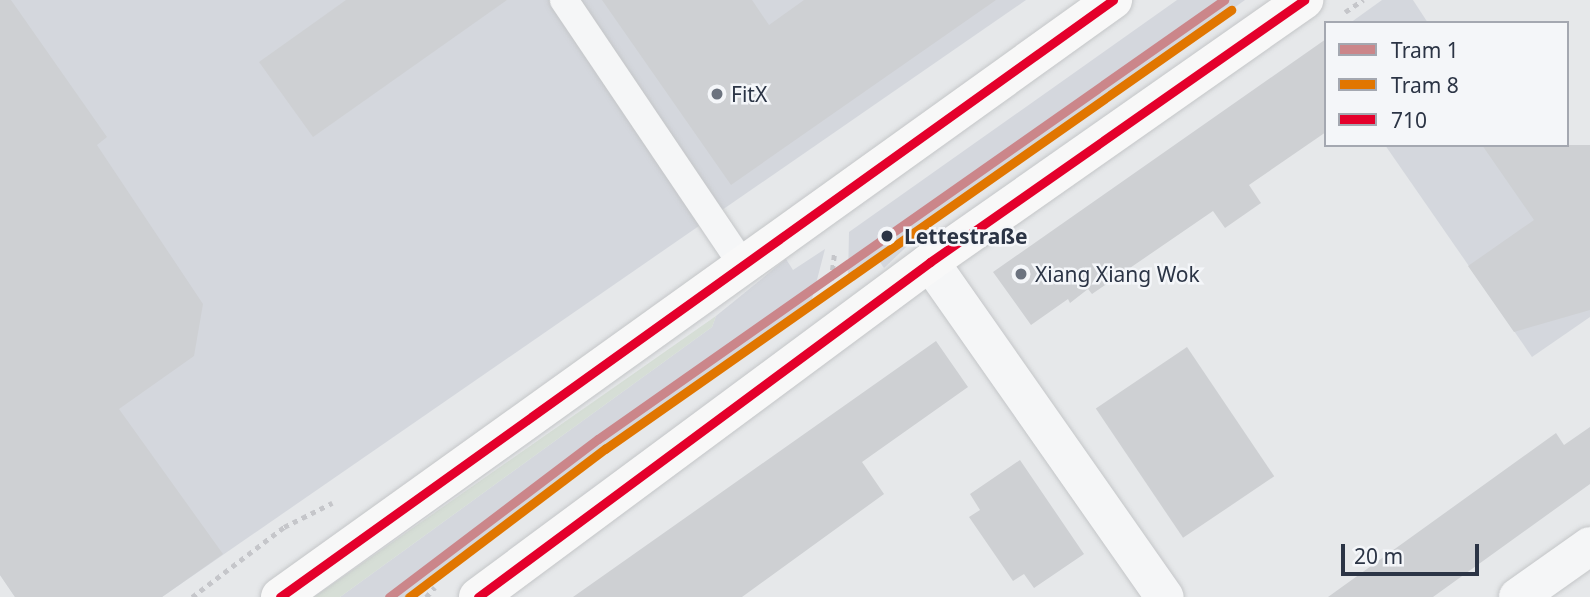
<!DOCTYPE html>
<meta charset="utf-8">
<style>
body{margin:0}
#map{position:relative;width:1590px;height:597px;overflow:hidden;background:#e6e8ea;font-family:"Noto Sans",sans-serif}
div>[style]{position:absolute}
[style*='--x']{left:calc(var(--x)*1px);top:calc(var(--y)*1px);width:calc(var(--w)*1px);rotate:calc(var(--a)*1deg)}
.built>*{inset:0;background:#d4d7dd}
.green>*{inset:0;background:#d6ded6}
.building>*{inset:0;background:#ced0d3;transform-origin:0 0}
.path>*{height:4.5px;margin-top:-2.25px;transform-origin:0;background:repeating-linear-gradient(90deg,#c5c6ca 0 5px,transparent 0 10px)}
.roads{filter:drop-shadow(0 0 2px #c4c6c8) drop-shadow(0 0 2px #c4c6c8)}
.service>*{height:28px;margin:-14px;padding:0 14px;transform-origin:14px;border-radius:14px;background:#f5f6f7}
.minor>*{height:38px;margin:-19px;padding:0 19px;transform-origin:19px;border-radius:19px;background:#f5f6f7}
.primary>*{height:38px;margin:-19px;padding:0 19px;transform-origin:19px;border-radius:19px;background:#f8f8f8}
.bus-1>*{height:9px;margin:-4.5px;padding:0 4.5px;transform-origin:4.5px;border-radius:4.5px;background:#e4002b}
.tram-1>*{height:9px;margin:-4.5px;padding:0 4.5px;transform-origin:4.5px;border-radius:4.5px;background:#cb868a}
.tram-2>*{height:9px;margin:-4.5px;padding:0 4.5px;transform-origin:4.5px;border-radius:4.5px;background:#e17600}
.dots>*{width:19px;height:19px;translate:-50% -50%;box-sizing:border-box;border:4px solid #f4f6f9;border-radius:50%}
span{translate:-50% -50%;white-space:nowrap;text-align:center;line-height:1.15;-webkit-text-stroke:5px #f4f6f9;paint-order:stroke}
.poi-label{font-size:21px;color:#2b3445}
.left{translate:0 -50%;text-align:left}
.stop-label{font-size:21px;color:#2b3445;font-weight:700}
.legend{position:absolute;left:1324px;top:21px;width:245px;height:126px;box-sizing:border-box;background:#f4f6f9;border:2px solid #a4a8b1;margin:0;padding:9px 12px;list-style:none;font-size:21px;color:#2b3445}
.legend li{display:flex;align-items:center;gap:14px;height:35px}
.legend b{width:35px;border:2px solid #a4a8b1}
.scale{position:absolute;left:1341px;top:544px;width:138px;height:32px;box-sizing:border-box;border:4px solid #2b3445;border-top:0;padding-left:9px;font-size:21px;line-height:24px;white-space:nowrap;color:#2b3445;-webkit-text-stroke:5px #f4f6f9;paint-order:stroke}
</style>
<div id="map">
<div class="built">
<div style="clip-path:polygon(0 0,1026px 0,162px 597px,15px 597px,0 575px)"></div>
<div style="clip-path:polygon(1177px 0,1245px 0,923px 231px,884px 268px,878px 259px,848px 279px,849px 232px)"></div>
<div style="clip-path:polygon(1382px 0,1413px 0,1428px 23px,1350px 23px)"></div>
<div style="clip-path:polygon(1385px 145px,1513px 145px,1590px 179px,1590px 317px,1532px 357px)"></div>
<div style="clip-path:polygon(825px 249px,812px 299px,406px 597px,340px 597px,712px 327px,716px 316px,786px 259px,793px 270px)"></div>
</div>
<div class="green">
<div style="clip-path:polygon(716px 316px,712px 327px,340px 597px,314px 597px)"></div>
</div>
<div class="building">
<div style="clip-path:polygon(0 0,11px 0,107px 137px,97px 145px,203px 304px,194px 356px,119px 409px,223px 554px,162px 597px,15px 597px,0 575px)"></div>
<div style="clip-path:polygon(346px 0,507px 0,313px 137px,259px 62px)"></div>
<div style="clip-path:polygon(602px 0,752px 0,769px 25px,804px 0,996px 0,731px 185px)"></div>
<div style="clip-path:polygon(1326px 39px,1326px 132px,1249px 185px,1261px 203px,1225px 228px,1213px 211px,1092px 294px,1088px 289px,1070px 303px,1068px 299px,1031px 325px,993px 272px)"></div>
<div style="clip-path:polygon(1482px 145px,1590px 145px,1590px 310px,1514px 332px,1468px 266px,1534px 220px)"></div>
<div style="clip-path:polygon(936px 341px,968px 387px,862px 462px,884px 494px,742px 597px,573px 597px)"></div>
<div style="left:1187px;top:347px;width:156px;height:110px;rotate:56deg"></div>
<div style="clip-path:polygon(1590px 427px,1590px 484px,1433px 597px,1328px 597px,1556px 433px,1564px 445px)"></div>
<div style="clip-path:polygon(1020px 460px,1084px 554px,1034px 588px,1024px 574px,1013px 581px,969px 517px,980px 510px,970px 494px)"></div>
</div>
<div class="path">
<div style="--x:1345;--y:12;--w:22;--a:-34"></div>
<div style="--x:831;--y:280;--w:26;--a:-83"></div>
<div style="--x:192;--y:597;--w:116;--a:-37.3"></div>
<div style="--x:284;--y:527;--w:54;--a:-26.6"></div>
<div style="--x:426;--y:597;--w:13;--a:-48"></div>
</div>
<div class="roads">
<div class="service">
<div style="--x:564;--y:0;--w:318;--a:56"></div>
</div>
<div class="minor">
<div style="--x:930;--y:262;--w:409;--a:55"></div>
<div style="--x:1518;--y:597;--w:88;--a:-35.3"></div>
</div>
<div class="primary">
<div style="--x:280;--y:597;--w:1025;--a:-35.63"></div>
<div style="--x:478;--y:597;--w:563;--a:-36.54"></div>
<div style="--x:930;--y:262;--w:457;--a:-35"></div>
</div>
</div>
<div class="bus-1">
<div style="--x:280;--y:597;--w:1025;--a:-35.63"></div>
<div style="--x:478;--y:597;--w:563;--a:-36.54"></div>
<div style="--x:930;--y:262;--w:457;--a:-35"></div>
</div>
<div class="tram-1">
<div style="--x:389;--y:597;--w:262;--a:-37.1"></div>
<div style="--x:598;--y:439;--w:765;--a:-35.04"></div>
</div>
<div class="tram-2">
<div style="--x:409;--y:597;--w:246;--a:-37.1"></div>
<div style="--x:605;--y:449;--w:765;--a:-35.04"></div>
</div>
<div class="dots">
<div style="left:717px;top:94px;background:#6c737f"></div>
<div style="left:887px;top:236px;background:#2b3445"></div>
<div style="left:1021px;top:274px;background:#6c737f"></div>
</div>
<div class="poi-label">
<span class="left" style="left:731px;top:94px">FitX</span>
<span class="left" style="left:1035px;top:274px">Xiang Xiang Wok</span>
</div>
<div class="stop-label">
<span class="left" style="left:904px;top:236px">Lettestraße</span>
</div>
<ul class="legend">
<li><b style="height:9px;background:#cb868a"></b>Tram 1</li>
<li><b style="height:9px;background:#e17600"></b>Tram 8</li>
<li><b style="height:9px;background:#e4002b"></b>710</li>
</ul>
<div class="scale">20 m</div>
</div>
